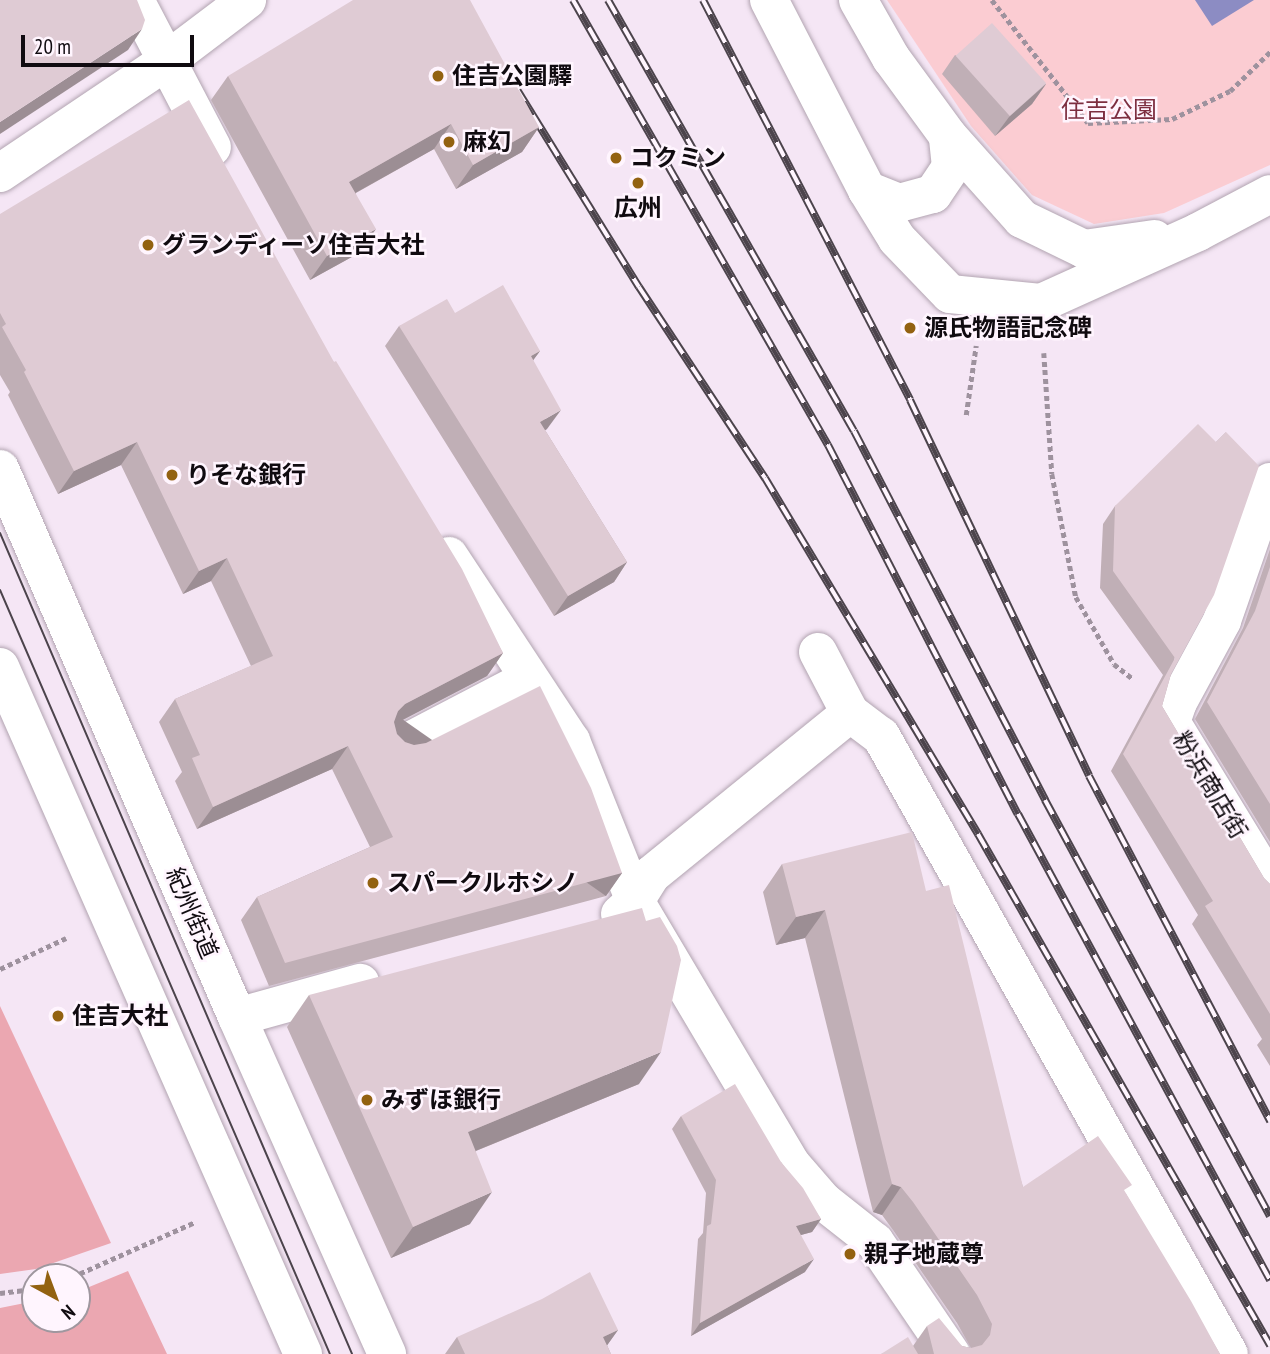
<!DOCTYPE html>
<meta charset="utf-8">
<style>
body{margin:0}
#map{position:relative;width:1270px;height:1354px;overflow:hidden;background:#f5e6f5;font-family:"PT Sans Narrow","Noto Sans JP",sans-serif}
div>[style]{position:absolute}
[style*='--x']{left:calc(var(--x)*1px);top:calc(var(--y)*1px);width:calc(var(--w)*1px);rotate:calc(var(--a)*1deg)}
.green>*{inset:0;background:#fbccd2}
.forest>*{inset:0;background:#eba7b1}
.water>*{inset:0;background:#8c8cc3}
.path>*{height:4.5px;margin-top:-2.25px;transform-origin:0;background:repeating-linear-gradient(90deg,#9e929e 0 5px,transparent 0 8.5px)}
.roads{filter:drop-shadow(0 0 2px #b2a4b1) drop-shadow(0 0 2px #b2a4b1)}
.street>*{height:38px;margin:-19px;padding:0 19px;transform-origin:19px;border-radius:19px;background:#fff}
.secondary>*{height:38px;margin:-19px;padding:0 19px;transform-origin:19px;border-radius:19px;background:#fff}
.tram>*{height:2px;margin:-1px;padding:0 1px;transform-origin:1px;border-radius:1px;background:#4c444c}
.rail>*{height:8px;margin-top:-4px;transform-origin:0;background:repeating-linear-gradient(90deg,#fff5fe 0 16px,#4c444c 0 32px);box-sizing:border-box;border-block:2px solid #4c444c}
.wall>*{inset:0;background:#c0afb6}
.shaded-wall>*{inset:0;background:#9c8e94;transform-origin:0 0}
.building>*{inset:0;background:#dfcbd4;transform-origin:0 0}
.dots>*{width:19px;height:19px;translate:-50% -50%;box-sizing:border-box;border:4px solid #fff5fe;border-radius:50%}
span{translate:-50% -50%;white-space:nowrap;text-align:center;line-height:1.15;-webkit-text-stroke:5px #fff5fe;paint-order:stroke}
.poi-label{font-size:24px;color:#100b10;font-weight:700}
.left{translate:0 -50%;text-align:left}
.park-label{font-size:24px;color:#7d2e40}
.street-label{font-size:24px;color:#100b10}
.north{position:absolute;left:21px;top:1263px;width:70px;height:70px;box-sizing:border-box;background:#fff5fe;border:2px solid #9f979f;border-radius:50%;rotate:139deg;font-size:19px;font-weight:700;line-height:28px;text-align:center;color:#100b10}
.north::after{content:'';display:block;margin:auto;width:24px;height:32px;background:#936211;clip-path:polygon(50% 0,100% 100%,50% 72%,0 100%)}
.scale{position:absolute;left:21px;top:35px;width:173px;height:32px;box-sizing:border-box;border:4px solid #100b10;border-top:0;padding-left:9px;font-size:21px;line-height:24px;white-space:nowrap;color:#100b10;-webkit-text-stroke:5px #fff5fe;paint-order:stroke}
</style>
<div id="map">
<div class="green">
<div style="clip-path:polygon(887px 0,1270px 0,1270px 165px,1164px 213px,1094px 224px,1032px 195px,971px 126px)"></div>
</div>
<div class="forest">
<div style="clip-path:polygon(0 1006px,111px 1243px,36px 1269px,0 1274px)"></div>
<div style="clip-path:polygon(128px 1271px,167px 1354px,0 1354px,0 1308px,35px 1301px,35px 1319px,77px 1319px,77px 1292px)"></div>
</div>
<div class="water">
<div style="clip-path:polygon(1195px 0,1254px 0,1212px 26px)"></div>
</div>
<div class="path">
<div style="--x:992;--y:0;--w:156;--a:52"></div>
<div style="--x:1088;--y:123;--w:84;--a:-2.7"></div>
<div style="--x:1172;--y:119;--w:64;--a:-25.8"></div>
<div style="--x:1230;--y:91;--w:56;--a:-44.3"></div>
<div style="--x:1044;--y:353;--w:121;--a:86.2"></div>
<div style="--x:1052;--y:474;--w:125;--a:79"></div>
<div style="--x:1076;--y:597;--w:77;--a:60.4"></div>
<div style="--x:1114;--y:664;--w:24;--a:38"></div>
<div style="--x:966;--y:415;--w:70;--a:-81.8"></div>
<div style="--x:0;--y:969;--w:73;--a:-25.2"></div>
<div style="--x:72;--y:1277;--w:133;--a:-24.1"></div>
<div style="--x:0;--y:1293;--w:35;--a:-7"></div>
</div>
<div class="roads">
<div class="street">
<div style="--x:135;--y:0;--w:166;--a:62.4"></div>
<div style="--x:769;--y:0;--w:214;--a:62.7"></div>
<div style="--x:867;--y:190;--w:57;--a:58.5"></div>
<div style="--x:897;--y:239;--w:76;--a:46.1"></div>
<div style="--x:950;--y:294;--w:91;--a:5.6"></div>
<div style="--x:1041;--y:303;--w:172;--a:-24.3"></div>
<div style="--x:858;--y:0;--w:67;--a:60.4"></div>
<div style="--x:891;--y:58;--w:97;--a:53.8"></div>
<div style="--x:948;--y:136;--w:111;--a:48.3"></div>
<div style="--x:1022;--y:219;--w:69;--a:25.8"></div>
<div style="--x:1084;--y:249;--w:71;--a:-8.1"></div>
<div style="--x:0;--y:173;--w:199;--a:-33.9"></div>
<div style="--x:165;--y:62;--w:103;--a:-37.1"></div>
<div style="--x:867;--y:190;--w:35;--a:22"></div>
<div style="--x:899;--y:203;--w:35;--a:-15"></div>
<div style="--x:933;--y:194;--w:32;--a:-56"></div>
<div style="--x:951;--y:167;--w:31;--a:-96"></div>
<div style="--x:0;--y:469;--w:597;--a:66.61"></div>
<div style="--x:237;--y:1017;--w:369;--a:66"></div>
<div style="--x:1270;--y:482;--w:147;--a:109.1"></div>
<div style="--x:1222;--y:621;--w:92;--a:118.5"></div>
<div style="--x:1178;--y:702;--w:21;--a:109"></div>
<div style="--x:1171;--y:722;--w:190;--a:58.6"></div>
<div style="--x:449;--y:556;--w:222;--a:56.6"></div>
<div style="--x:571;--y:741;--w:172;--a:68.2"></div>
<div style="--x:635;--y:901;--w:306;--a:59.3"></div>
<div style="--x:791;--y:1164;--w:49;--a:49.1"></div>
<div style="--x:823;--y:1201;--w:66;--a:38.3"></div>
<div style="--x:875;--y:1242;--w:135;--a:55.8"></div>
<div style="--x:818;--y:652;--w:69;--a:62.3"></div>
<div style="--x:850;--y:713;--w:39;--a:37"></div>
<div style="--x:881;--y:736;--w:709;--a:60.62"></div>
<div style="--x:0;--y:667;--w:751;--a:66.2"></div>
<div style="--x:400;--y:746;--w:144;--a:-27.6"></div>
<div style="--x:620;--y:914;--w:20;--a:-41"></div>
<div style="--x:635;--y:901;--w:31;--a:-58"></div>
<div style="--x:651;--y:875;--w:257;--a:-39.1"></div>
<div style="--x:237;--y:1017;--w:128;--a:-15.5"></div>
</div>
<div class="secondary">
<div style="--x:1198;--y:232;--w:81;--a:-27.8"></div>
</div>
</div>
<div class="tram">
<div style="--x:0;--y:533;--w:893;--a:66.79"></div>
<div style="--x:0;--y:590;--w:832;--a:66.64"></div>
</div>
<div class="rail">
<div style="--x:573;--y:0;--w:513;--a:60.19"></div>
<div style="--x:828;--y:445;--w:415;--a:62.8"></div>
<div style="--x:1018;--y:814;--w:530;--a:61.6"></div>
<div style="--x:608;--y:0;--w:496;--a:60.3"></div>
<div style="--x:854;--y:431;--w:416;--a:62.6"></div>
<div style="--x:1045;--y:800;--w:473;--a:61.6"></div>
<div style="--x:703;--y:0;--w:450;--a:62.6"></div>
<div style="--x:910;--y:400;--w:416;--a:64.5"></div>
<div style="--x:1089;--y:776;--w:390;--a:62.3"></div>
<div style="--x:516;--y:88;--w:234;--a:58.3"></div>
<div style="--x:639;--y:287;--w:229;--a:56.6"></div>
<div style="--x:765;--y:478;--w:415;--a:59.1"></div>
<div style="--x:978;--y:834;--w:589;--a:60.26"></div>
</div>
<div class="wall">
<div style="clip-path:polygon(955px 55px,1046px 84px,1032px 104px,995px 136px,942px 74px)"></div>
<div style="clip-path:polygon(228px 76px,539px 127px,522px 152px,456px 189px,434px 149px,356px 193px,359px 253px,310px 280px,211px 100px)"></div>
<div style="clip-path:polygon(0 214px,334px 362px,503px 653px,487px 676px,395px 724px,397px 734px,405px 742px,622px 873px,606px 896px,269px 986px,241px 920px,257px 897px,370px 847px,332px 769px,197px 829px,175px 781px,182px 772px,159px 722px,175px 699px,251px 666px,211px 581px,183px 594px,121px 465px,58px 494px,8px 395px,10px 392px,0 375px)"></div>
<div style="clip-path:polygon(455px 313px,540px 351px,533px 360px,547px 429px,545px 430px,627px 562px,614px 582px,554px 616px,385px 346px,399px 326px)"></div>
<div style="clip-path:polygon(1226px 432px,1171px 674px,1162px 706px,1264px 878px,1270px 884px,1270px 1066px,1257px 1045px,1262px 1039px,1192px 924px,1198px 915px,1111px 771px,1163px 675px,1100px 588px,1103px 524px,1115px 506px,1216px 442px)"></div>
<div style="clip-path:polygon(1270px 549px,1270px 842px,1195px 719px,1243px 628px)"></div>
<div style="clip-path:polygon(782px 864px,926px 891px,1023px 1187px,1126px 1194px,1220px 1354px,881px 1354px,913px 1346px,927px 1326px,962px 1346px,971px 1348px,957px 1323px,893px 1230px,882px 1215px,873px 1212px,805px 938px,776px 945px,763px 892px)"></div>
<div style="clip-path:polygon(309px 995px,639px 1084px,476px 1151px,470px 1224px,391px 1258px,287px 1027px)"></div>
<div style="clip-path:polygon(681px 1116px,781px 1162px,821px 1219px,812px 1232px,801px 1235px,805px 1272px,691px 1336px,698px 1239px,703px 1233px,706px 1193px,672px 1129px)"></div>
<div style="clip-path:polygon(618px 1330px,607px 1345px,611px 1354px,445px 1354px,457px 1337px)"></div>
</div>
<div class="shaded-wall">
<div style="clip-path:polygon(142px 29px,128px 50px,0 134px,0 122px)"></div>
<div style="clip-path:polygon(1046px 84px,1032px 104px,995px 136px,1009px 117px)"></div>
<div style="clip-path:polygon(451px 124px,434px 149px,332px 206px,349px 182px)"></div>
<div style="clip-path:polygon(539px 127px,522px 152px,456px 189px,473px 165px)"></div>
<div style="clip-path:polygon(376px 229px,359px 253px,310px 280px,327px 256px)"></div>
<div style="clip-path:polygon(540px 351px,526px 370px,531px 356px)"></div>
<div style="clip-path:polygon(561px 410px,547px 429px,526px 442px,540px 422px)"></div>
<div style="clip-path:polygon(137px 442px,121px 465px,58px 494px,74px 471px)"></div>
<div style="clip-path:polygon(227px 558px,211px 581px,183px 594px,199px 571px)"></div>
<div style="clip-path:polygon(627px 562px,614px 582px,554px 616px,568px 596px)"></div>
<div style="clip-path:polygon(503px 653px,487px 676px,389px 727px,398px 711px,405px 704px)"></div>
<div style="clip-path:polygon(348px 746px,332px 769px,197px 829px,213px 807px)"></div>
<div style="left:622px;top:873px;width:28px;height:349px;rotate:125deg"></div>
<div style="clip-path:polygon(825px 910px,805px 938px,776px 945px,796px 917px)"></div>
<div style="clip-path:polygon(661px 1052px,639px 1084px,446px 1163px,468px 1132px)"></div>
<div style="clip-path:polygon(892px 1184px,901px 1187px,882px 1215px,873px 1212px)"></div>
<div style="clip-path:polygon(492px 1192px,470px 1224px,391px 1258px,413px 1227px)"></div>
<div style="clip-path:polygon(821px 1219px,812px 1232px,786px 1239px,796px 1226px)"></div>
<div style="clip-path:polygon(814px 1259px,805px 1272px,691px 1336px,700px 1323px)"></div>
<div style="clip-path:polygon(618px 1330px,601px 1354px,603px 1337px)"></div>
</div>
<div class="building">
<div style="clip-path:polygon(0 0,137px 0,145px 20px,142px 29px,0 122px)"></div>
<div style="clip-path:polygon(353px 0,470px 0,539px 127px,473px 165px,451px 124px,349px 182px,376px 229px,327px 256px,228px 76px)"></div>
<div style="left:992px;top:23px;width:81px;height:49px;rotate:48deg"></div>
<div style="clip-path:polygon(189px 100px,334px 362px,336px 361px,462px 569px,503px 653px,405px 704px,398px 711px,394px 722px,397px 734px,405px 742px,414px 745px,426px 743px,540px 686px,591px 788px,622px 873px,285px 963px,257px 897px,393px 837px,348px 746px,213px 807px,192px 758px,200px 755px,175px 699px,273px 656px,227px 558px,199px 571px,137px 442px,74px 471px,24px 372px,26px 370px,2px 327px,6px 324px,0 313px,0 214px)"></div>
<div style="clip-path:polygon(503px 285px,540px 351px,531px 356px,561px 410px,540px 422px,627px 562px,568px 596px,399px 326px,447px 299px,455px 313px)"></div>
<div style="clip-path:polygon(1198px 424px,1216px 442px,1226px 432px,1259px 466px,1214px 595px,1171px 674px,1162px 706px,1264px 878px,1270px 884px,1270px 1014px,1205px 906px,1213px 901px,1123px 754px,1175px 658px,1113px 571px,1115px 506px)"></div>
<div style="clip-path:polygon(1270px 567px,1270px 804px,1207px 702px,1255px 611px)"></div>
<div style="clip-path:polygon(912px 832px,926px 891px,949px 885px,1023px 1187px,1098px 1136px,1132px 1185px,1124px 1190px,1191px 1301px,1220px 1354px,934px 1354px,927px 1326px,939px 1318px,962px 1346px,971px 1348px,982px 1345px,990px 1335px,992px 1324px,977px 1295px,913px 1202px,901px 1187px,892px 1184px,825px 910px,796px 917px,782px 864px)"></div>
<div style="clip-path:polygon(642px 908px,646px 921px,660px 917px,677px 946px,681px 960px,661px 1052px,468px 1132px,492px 1192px,413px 1227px,309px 995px)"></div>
<div style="clip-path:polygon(735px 1084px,781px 1162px,803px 1188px,821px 1219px,796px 1226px,814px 1259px,700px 1323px,707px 1226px,711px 1224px,716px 1180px,681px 1116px)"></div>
<div style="clip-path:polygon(590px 1272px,618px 1330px,603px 1337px,611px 1354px,465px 1354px,457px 1337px,542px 1299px)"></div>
<div style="clip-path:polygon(908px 1337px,918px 1354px,881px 1354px)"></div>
</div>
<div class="dots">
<div style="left:438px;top:76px;background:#936211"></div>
<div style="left:449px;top:142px;background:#936211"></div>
<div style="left:616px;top:158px;background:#936211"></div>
<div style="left:638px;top:183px;background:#936211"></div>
<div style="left:148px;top:245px;background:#936211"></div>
<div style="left:910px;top:328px;background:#936211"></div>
<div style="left:172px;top:475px;background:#936211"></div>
<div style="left:373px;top:883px;background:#936211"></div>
<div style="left:58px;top:1016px;background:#936211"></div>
<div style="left:367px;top:1100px;background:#936211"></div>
<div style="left:850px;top:1254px;background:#936211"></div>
</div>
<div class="poi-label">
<span class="left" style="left:452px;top:76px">住吉公園驛</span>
<span class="left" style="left:463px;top:142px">麻幻</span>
<span class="left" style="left:630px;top:158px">コクミン</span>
<span style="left:638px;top:208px">広州</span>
<span class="left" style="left:162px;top:245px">グランディーソ住吉大社</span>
<span class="left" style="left:924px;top:328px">源氏物語記念碑</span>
<span class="left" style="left:186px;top:475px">りそな銀行</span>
<span class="left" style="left:387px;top:883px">スパークルホシノ</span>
<span class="left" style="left:72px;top:1016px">住吉大社</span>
<span class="left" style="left:381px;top:1100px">みずほ銀行</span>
<span class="left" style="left:864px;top:1254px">親子地蔵尊</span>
</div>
<div class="park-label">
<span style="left:1109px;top:110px">住吉公園</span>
</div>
<div class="street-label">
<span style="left:1210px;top:785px;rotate:59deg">粉浜商店街</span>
<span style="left:192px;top:913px;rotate:67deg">紀州街道</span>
</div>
<div class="north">N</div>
<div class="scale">20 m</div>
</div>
